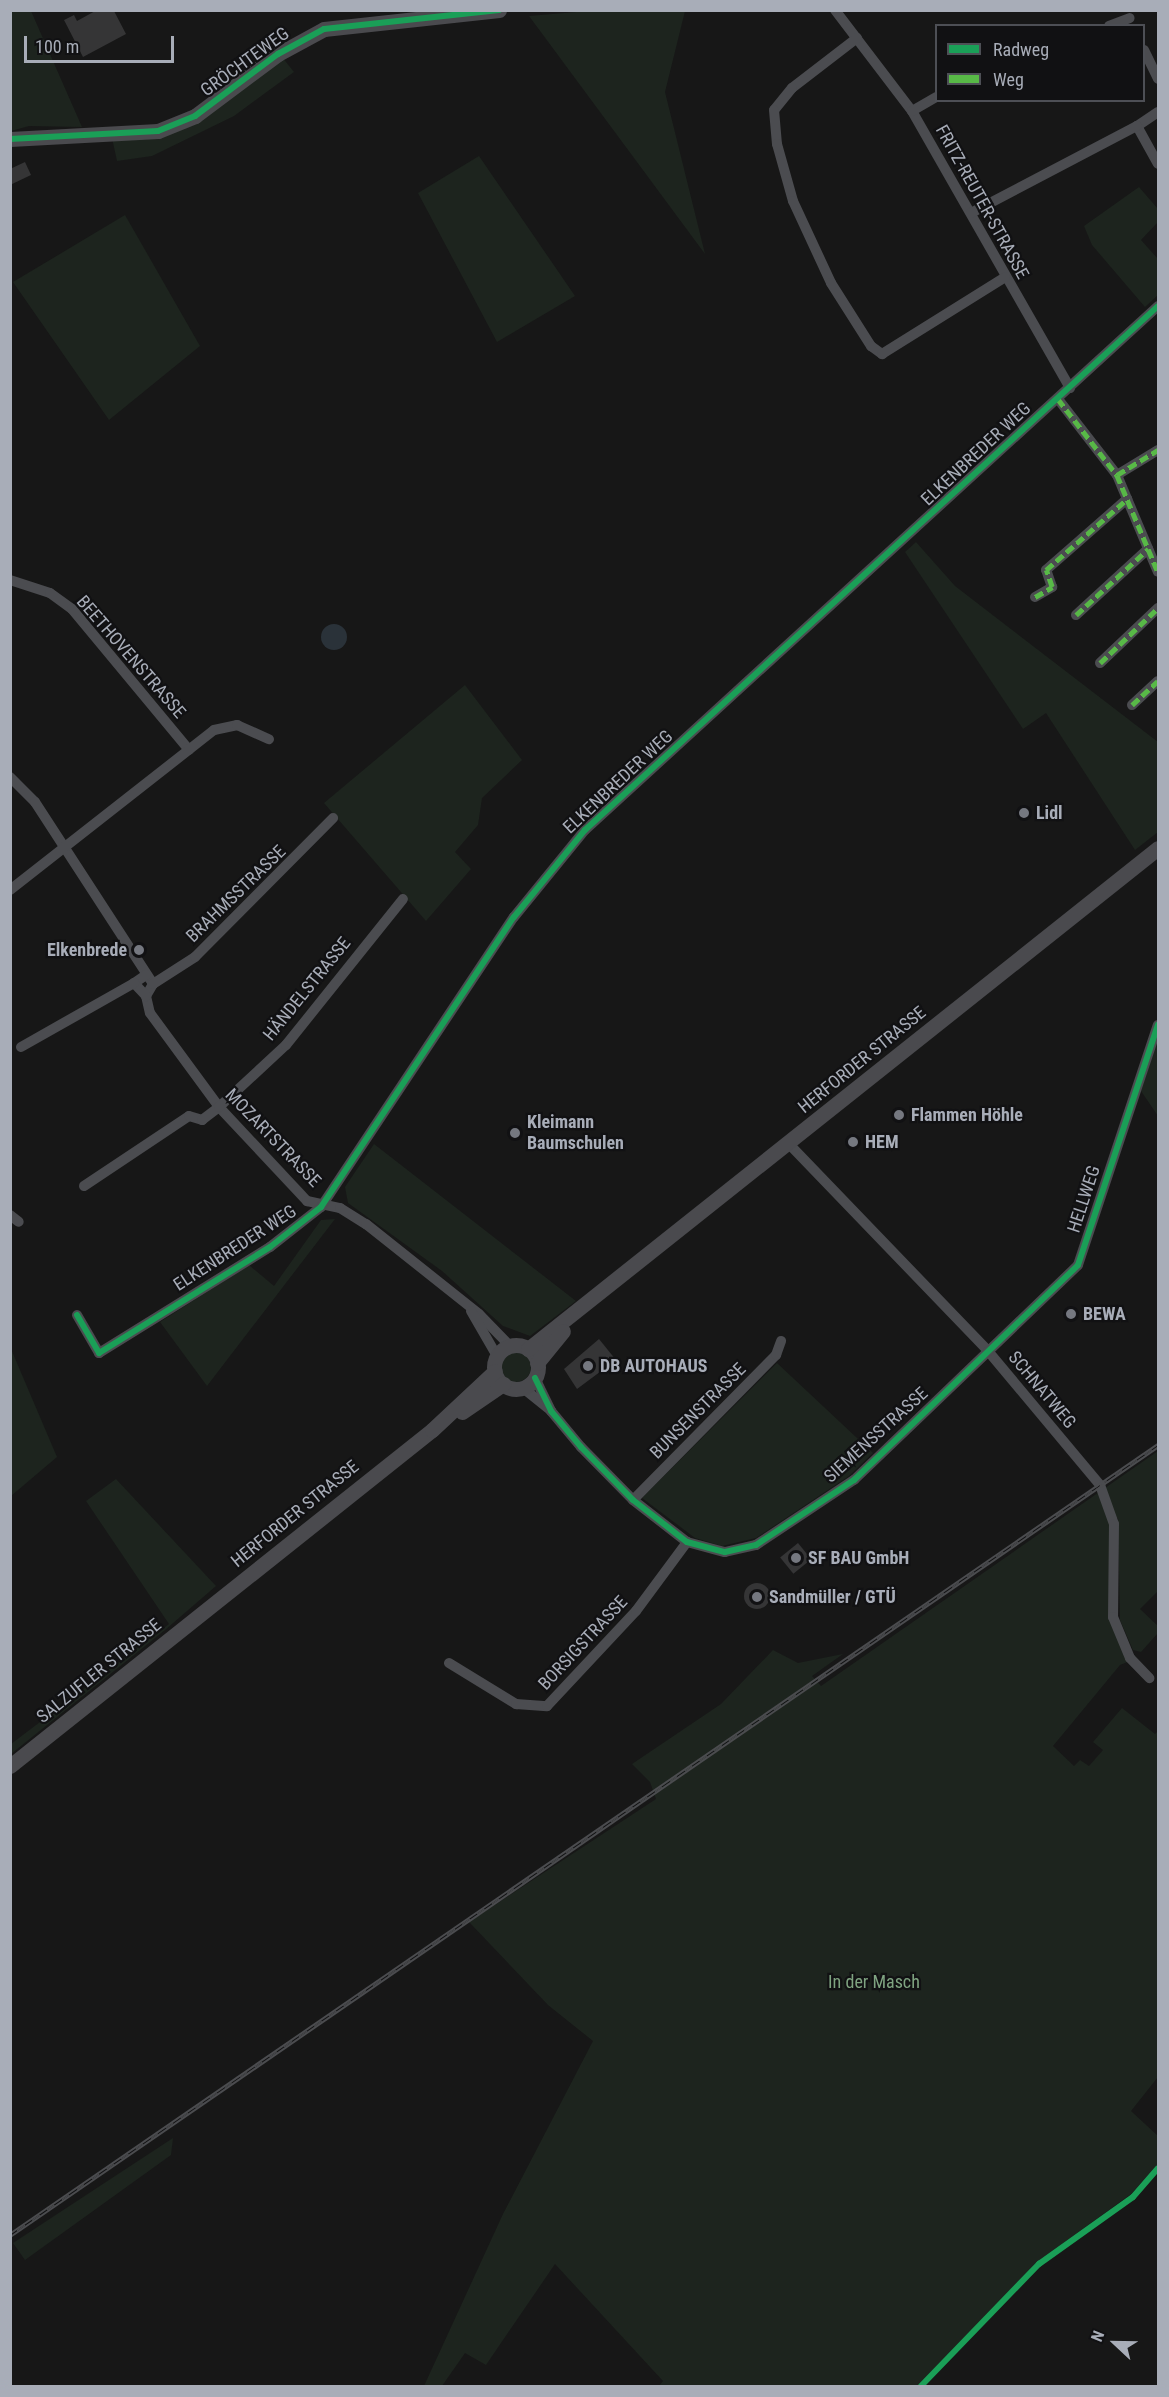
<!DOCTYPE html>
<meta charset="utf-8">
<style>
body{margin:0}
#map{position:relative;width:1169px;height:2397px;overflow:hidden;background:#171717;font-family:"Roboto Condensed",sans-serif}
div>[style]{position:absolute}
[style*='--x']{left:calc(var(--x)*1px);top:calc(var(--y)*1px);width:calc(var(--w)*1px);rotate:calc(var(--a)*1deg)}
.green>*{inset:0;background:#1d241e}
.round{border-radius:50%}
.water>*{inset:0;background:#2a3239}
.building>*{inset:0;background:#353536;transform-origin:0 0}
.street>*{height:10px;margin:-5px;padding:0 5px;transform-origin:5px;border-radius:5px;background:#4b4c50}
.secondary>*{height:15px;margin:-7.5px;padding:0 7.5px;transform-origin:7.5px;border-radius:7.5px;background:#4a4a4e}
.secondary>.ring{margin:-7.5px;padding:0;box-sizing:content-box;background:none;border:15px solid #4a4a4e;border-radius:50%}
.rail>*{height:5px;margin-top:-2.5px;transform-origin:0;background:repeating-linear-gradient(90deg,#111113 0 9px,#4b4c4f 0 18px);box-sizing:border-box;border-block:2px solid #4b4c4f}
.quiet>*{height:4.5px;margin-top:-2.25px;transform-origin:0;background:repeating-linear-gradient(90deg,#58b947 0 9px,transparent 0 13.5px)}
.cycleway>*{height:6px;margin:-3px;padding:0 3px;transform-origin:3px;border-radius:3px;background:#1a9f57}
.dots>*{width:16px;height:16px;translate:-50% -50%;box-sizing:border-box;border:3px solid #111113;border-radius:50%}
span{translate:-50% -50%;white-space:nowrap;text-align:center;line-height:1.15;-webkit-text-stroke:4.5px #111113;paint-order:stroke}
.street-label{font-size:18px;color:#a8adb8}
.poi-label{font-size:18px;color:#a8adb8;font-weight:700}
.left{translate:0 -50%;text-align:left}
.right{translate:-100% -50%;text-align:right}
.park-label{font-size:18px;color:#7fa381}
.frame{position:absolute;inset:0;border:12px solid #a8adb8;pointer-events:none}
.legend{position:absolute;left:935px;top:24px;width:210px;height:78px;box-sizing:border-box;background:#111113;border:2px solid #4d4f55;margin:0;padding:8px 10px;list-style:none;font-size:18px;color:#a8adb8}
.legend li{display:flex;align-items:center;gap:12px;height:30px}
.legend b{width:30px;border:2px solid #4d4f55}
.north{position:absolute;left:1085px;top:2313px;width:60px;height:60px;-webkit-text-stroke:4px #111113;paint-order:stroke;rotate:292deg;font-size:16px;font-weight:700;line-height:24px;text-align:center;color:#a8adb8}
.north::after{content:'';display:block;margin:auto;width:21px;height:27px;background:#a8adb8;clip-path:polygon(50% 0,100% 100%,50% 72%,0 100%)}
.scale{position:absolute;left:24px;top:36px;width:150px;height:27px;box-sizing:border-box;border:3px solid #a8adb8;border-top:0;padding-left:8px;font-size:18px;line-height:21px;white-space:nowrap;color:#a8adb8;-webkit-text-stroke:4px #111113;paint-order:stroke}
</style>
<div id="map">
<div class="green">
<div style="clip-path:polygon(11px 10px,31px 11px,82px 127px,29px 126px,11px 131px)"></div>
<div style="clip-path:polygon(588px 11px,685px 11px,665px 92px,705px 254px,529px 16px)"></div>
<div style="clip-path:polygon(282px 57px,294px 72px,234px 116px,152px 156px,117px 161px,112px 138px,150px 138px)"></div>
<div style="clip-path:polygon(479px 156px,575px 296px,497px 342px,418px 193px)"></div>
<div style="clip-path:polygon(1139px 187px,1158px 209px,1158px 222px,1141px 240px,1158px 259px,1158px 295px,1145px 307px,1092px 245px,1084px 226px)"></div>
<div style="clip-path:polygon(125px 215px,200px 346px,109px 420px,13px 282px)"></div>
<div style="clip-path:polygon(916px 542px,955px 586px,1158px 742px,1158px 832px,1135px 850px,1046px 713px,1023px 729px,905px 552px)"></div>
<div style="clip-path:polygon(465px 685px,522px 760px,482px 798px,478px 825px,455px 852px,471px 869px,426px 921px,324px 803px)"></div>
<div style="clip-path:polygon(1158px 1039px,1158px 1116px,1141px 1091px)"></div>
<div style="clip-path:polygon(374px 1144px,576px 1301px,530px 1336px,503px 1326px,442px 1271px,348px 1203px,345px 1187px)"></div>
<div style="clip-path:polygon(335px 1219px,207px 1386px,160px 1322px,249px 1265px,274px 1286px,321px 1220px)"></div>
<div style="clip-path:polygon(11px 1349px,57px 1457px,11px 1496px,10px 1496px)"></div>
<div class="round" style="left:501px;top:1352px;width:30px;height:30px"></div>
<div style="clip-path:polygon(777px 1363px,873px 1453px,849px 1476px,756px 1538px,722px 1546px,695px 1538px,642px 1498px)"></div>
<div style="clip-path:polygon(1158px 1451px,1158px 1591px,1140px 1609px,1158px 1626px,1158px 1633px,1141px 1652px,1133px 1650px,1120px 1620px,1118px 1518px,1111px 1523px,1112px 1619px,1130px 1661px,1120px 1665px,1053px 1746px,1074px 1766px,1080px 1760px,1089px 1766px,1103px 1750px,1093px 1742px,1122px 1708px,1155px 1734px,1158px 1731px,1158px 2077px,1131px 2111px,1158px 2136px,1158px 2164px,1131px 2194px,1037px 2262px,917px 2386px,659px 2386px,663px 2381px,555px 2264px,486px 2365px,465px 2353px,442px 2386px,424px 2386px,503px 2214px,593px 2041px,548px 2005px,469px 1922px,656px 1799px,650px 1782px,632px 1764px,721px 1704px,773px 1650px,798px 1663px,843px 1654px,812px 1676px,821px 1686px)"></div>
<div style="clip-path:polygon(116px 1479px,216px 1586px,165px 1630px,11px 1754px,11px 1744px,169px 1624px,86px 1501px)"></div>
<div style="clip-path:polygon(173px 2138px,171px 2155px,25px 2260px,13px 2243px)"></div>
</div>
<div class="water">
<div class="round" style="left:321px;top:624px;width:26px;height:26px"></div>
</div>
<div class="building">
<div style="clip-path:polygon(97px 10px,114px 11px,126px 34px,83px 57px,64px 20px,74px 15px,77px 21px)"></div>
<div style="clip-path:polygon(25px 162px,31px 175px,10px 185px,10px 169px)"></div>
<div style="clip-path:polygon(599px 1339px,616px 1360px,577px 1389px,564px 1369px)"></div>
<div style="left:798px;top:1543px;width:21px;height:23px;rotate:51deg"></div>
<div class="round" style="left:744px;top:1583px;width:26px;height:26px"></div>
</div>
<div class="street">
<div style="--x:835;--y:10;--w:127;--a:52.7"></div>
<div style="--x:912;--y:111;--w:319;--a:60.3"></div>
<div style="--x:1109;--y:26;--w:22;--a:-21"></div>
<div style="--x:857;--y:38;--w:82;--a:142.4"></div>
<div style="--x:792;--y:88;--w:28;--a:129"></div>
<div style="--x:774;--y:110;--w:34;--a:85"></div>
<div style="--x:777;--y:144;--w:59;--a:74.3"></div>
<div style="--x:793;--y:201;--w:90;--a:65.1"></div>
<div style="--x:831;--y:283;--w:75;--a:57.6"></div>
<div style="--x:871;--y:346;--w:14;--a:36"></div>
<div style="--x:882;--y:354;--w:145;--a:-32"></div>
<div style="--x:1144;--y:50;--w:32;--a:64"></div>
<div style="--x:912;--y:111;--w:28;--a:-30"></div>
<div style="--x:1158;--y:112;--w:25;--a:146"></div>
<div style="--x:1137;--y:126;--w:43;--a:61.1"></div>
<div style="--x:971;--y:213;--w:187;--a:-27.7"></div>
<div style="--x:1058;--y:399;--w:96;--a:52.2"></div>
<div style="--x:1117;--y:475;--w:105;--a:67.1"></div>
<div style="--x:1117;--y:475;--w:48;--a:-31.4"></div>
<div style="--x:10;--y:580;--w:42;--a:18"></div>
<div style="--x:50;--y:593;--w:27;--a:36"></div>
<div style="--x:72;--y:609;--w:183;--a:50.3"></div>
<div style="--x:1035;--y:597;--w:20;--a:-30"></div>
<div style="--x:1052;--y:587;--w:18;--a:-109"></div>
<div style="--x:1046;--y:570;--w:108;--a:-41.2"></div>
<div style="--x:1076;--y:615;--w:98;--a:-42.5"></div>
<div style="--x:1100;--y:663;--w:80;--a:-43.5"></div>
<div style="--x:1132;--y:705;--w:35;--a:-43"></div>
<div style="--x:10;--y:777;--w:35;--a:45"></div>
<div style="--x:35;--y:802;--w:217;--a:57"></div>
<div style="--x:153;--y:984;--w:14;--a:120"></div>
<div style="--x:146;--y:996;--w:17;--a:77"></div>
<div style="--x:150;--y:1013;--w:117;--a:53.7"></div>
<div style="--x:219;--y:1107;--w:129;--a:46.9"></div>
<div style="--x:307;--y:1201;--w:34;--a:12"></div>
<div style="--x:340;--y:1208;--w:31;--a:32"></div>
<div style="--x:366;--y:1224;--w:144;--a:38.5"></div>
<div style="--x:479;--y:1314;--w:45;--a:45.9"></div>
<div style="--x:10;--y:890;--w:259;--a:-38.1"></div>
<div style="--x:214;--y:730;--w:24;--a:-12"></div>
<div style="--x:237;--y:725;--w:35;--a:24"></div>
<div style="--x:146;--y:975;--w:14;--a:146"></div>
<div style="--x:134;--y:983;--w:18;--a:47"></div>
<div style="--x:153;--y:984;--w:50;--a:-32.7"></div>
<div style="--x:195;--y:957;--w:196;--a:-45.2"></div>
<div style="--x:21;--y:1047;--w:130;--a:-29.5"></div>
<div style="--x:789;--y:1144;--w:287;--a:46.1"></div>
<div style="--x:988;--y:1351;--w:175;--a:50.1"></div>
<div style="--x:1100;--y:1485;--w:41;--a:70.3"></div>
<div style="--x:1114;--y:1524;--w:93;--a:90.6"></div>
<div style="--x:1113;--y:1617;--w:44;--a:67.5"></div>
<div style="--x:1130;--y:1658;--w:28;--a:46"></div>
<div style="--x:84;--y:1186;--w:126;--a:-33.7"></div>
<div style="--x:189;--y:1116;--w:14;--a:17"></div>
<div style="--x:202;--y:1120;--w:21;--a:-37"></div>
<div style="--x:219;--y:1107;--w:91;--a:-42.8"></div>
<div style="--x:286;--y:1045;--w:187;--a:-51.3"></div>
<div style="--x:10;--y:1215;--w:11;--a:38"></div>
<div style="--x:471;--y:1311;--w:52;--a:60"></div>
<div style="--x:77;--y:1315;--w:44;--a:59.9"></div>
<div style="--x:99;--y:1353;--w:201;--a:-31.8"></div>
<div style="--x:270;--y:1247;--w:65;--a:-38.1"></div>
<div style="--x:321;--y:1207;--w:348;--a:-56.4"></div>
<div style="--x:514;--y:917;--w:112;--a:-50.8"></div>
<div style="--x:585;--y:830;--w:776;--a:-42.44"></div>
<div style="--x:535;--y:1378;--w:37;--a:64"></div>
<div style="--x:551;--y:1411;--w:47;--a:50.2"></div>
<div style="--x:581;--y:1447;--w:74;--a:45.5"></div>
<div style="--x:633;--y:1500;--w:68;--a:37.9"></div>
<div style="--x:687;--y:1542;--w:39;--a:15"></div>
<div style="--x:725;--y:1552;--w:32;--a:-13"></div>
<div style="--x:756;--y:1545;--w:118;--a:-33.6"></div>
<div style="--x:854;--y:1480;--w:310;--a:-43.8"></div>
<div style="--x:1078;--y:1265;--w:253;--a:-71.6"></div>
<div style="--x:523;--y:1388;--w:36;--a:39"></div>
<div style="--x:633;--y:1500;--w:204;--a:-45.4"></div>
<div style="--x:776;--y:1355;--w:15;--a:-70"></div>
<div style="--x:449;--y:1663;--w:79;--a:31.5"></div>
<div style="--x:516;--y:1704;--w:31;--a:4"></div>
<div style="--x:547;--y:1706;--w:130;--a:-46.9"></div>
<div style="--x:636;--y:1611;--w:86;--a:-53.5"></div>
</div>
<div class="secondary">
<div style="--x:10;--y:139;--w:148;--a:-3.1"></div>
<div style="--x:158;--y:131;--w:40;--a:-22"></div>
<div style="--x:195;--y:116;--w:104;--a:-36.8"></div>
<div style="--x:278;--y:54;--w:52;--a:-28.5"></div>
<div style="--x:324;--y:29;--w:176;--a:-6.2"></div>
<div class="ring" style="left:494px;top:1345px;width:29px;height:29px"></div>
<div style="--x:528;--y:1349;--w:805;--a:-38.49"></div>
<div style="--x:537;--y:1363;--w:41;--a:-50.9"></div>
<div style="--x:462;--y:1412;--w:50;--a:-34.3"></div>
<div style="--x:10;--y:1766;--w:539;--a:-38.53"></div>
<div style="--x:432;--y:1430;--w:86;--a:-43.1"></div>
</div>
<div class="rail">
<div style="--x:10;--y:2235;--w:1394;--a:-34.53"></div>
</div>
<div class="quiet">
<div style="--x:1058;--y:399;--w:96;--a:52.2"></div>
<div style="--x:1117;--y:475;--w:105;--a:67.1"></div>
<div style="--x:1117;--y:475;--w:48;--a:-31.4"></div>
<div style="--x:1035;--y:597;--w:20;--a:-30"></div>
<div style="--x:1052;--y:587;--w:18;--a:-109"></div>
<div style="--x:1046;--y:570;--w:108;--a:-41.2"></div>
<div style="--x:1076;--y:615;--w:98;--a:-42.5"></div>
<div style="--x:1100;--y:663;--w:80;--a:-43.5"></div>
<div style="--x:1132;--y:705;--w:35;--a:-43"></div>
</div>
<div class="cycleway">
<div style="--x:10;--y:139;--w:148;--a:-3.1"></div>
<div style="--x:158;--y:131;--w:40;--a:-22"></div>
<div style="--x:195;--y:116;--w:104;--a:-36.8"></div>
<div style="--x:278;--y:54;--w:52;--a:-28.5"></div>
<div style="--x:324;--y:29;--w:176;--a:-6.2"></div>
<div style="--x:77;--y:1315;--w:44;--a:59.9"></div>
<div style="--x:99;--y:1353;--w:201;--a:-31.8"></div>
<div style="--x:270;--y:1247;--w:65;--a:-38.1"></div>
<div style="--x:321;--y:1207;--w:348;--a:-56.4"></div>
<div style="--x:514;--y:917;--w:112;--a:-50.8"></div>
<div style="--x:585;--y:830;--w:776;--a:-42.44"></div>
<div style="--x:535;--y:1378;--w:37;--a:64"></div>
<div style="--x:551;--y:1411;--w:47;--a:50.2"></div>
<div style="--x:581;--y:1447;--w:74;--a:45.5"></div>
<div style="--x:633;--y:1500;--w:68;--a:37.9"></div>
<div style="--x:687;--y:1542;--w:39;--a:15"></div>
<div style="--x:725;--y:1552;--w:32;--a:-13"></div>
<div style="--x:756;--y:1545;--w:118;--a:-33.6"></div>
<div style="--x:854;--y:1480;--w:310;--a:-43.8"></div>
<div style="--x:1078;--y:1265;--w:253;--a:-71.6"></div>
<div style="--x:921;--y:2386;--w:170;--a:-46"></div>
<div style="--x:1039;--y:2264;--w:115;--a:-35.5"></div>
<div style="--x:1133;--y:2197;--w:38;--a:-49"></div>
</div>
<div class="dots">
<div style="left:1024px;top:813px;background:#757880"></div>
<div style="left:139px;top:950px;background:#757880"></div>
<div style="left:899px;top:1115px;background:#757880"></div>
<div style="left:515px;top:1133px;background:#757880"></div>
<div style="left:853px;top:1142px;background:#757880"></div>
<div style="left:1071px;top:1314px;background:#757880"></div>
<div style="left:588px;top:1366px;background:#757880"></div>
<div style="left:796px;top:1558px;background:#757880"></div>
<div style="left:757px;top:1597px;background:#757880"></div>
</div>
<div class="street-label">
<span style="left:245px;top:62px;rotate:-36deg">GRÖCHTEWEG</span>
<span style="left:982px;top:202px;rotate:61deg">FRITZ-REUTER-STRASSE</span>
<span style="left:976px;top:454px;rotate:-43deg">ELKENBREDER WEG</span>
<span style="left:131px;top:657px;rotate:49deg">BEETHOVENSTRASSE</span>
<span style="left:618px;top:782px;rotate:-43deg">ELKENBREDER WEG</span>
<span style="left:236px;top:894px;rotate:-44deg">BRAHMSSTRASSE</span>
<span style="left:307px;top:989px;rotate:-51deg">HÄNDELSTRASSE</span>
<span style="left:862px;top:1060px;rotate:-39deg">HERFORDER STRASSE</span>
<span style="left:273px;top:1138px;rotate:46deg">MOZARTSTRASSE</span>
<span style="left:1084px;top:1199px;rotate:-72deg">HELLWEG</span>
<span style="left:235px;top:1248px;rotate:-33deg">ELKENBREDER WEG</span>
<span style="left:1042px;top:1390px;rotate:50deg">SCHNATWEG</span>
<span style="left:698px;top:1411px;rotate:-45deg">BUNSENSTRASSE</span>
<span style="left:876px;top:1435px;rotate:-42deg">SIEMENSSTRASSE</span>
<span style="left:295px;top:1514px;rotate:-39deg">HERFORDER STRASSE</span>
<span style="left:583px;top:1643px;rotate:-47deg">BORSIGSTRASSE</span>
<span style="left:99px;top:1671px;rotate:-39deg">SALZUFLER STRASSE</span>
</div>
<div class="poi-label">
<span class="left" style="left:1036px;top:813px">Lidl</span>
<span class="right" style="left:127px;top:950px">Elkenbrede</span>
<span class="left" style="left:911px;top:1115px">Flammen Höhle</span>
<span class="left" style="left:527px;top:1133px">Kleimann<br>Baumschulen</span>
<span class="left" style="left:865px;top:1142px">HEM</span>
<span class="left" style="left:1083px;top:1314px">BEWA</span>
<span class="left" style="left:600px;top:1366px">DB AUTOHAUS</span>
<span class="left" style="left:808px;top:1558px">SF BAU GmbH</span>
<span class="left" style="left:769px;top:1597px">Sandmüller / GTÜ</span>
</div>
<div class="park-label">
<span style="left:874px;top:1982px">In der Masch</span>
</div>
<div class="frame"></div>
<ul class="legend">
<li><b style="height:8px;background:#1a9f57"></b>Radweg</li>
<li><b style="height:8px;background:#58b947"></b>Weg</li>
</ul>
<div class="north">N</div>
<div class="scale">100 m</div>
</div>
